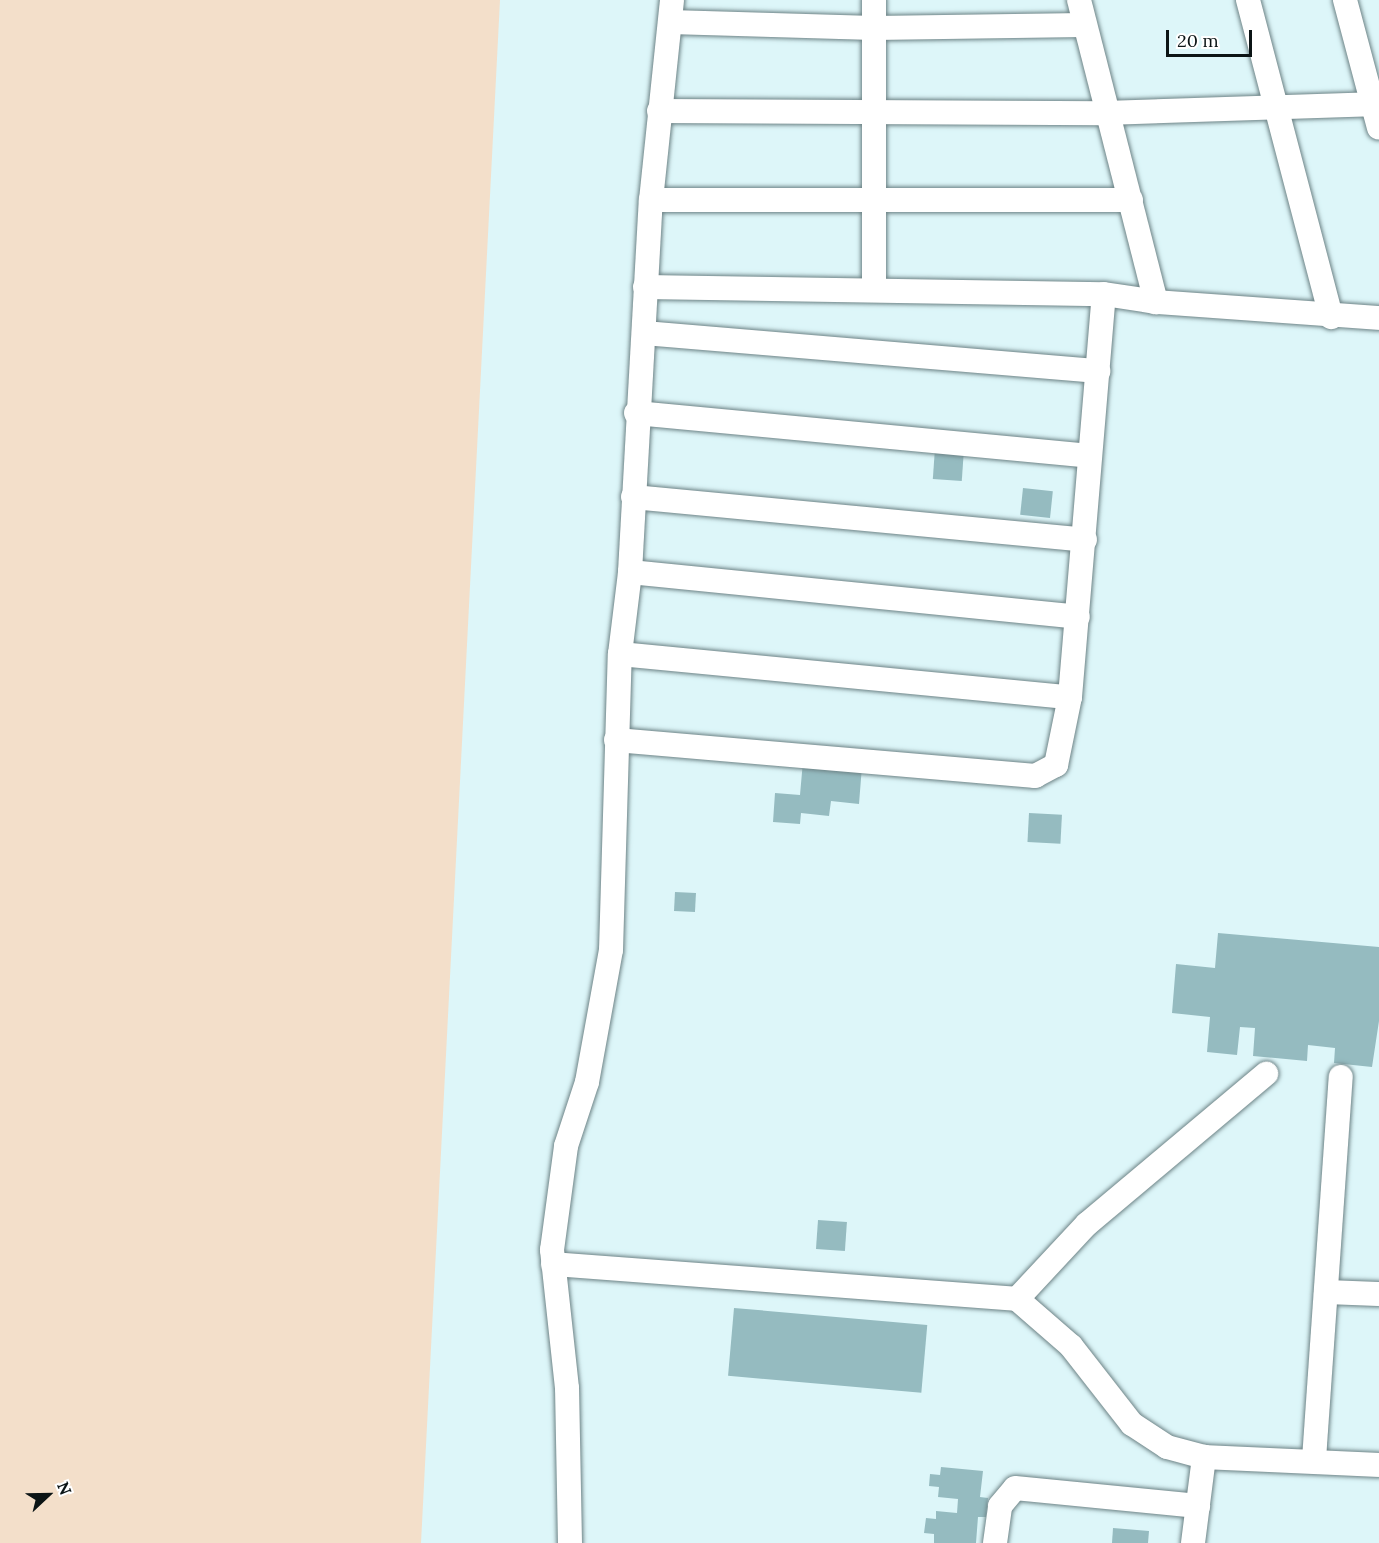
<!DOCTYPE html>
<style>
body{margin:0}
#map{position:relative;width:1379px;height:1543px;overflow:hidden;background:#ddf6f9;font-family:Lora,serif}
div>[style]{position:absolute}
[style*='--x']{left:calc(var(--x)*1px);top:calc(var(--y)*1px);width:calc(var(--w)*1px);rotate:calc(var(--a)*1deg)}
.green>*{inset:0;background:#f3dfca}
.building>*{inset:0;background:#95bbc0;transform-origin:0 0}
.roads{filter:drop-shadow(0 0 2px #6d8386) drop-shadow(0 0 2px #6d8386)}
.minor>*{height:24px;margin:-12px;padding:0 12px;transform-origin:12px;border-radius:12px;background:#fff}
span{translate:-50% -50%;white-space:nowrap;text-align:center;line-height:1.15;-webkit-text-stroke:6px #fff;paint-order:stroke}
.north{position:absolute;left:18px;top:1465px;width:60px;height:60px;-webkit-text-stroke:4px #fff;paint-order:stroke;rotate:68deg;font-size:16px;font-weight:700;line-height:24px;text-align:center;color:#0b1415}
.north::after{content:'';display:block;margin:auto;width:21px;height:27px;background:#0b1415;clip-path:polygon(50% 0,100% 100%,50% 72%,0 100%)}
.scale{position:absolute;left:1166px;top:30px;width:86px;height:27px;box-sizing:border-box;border:3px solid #0b1415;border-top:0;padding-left:8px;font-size:18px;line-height:21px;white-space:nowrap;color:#0b1415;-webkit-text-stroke:4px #fff;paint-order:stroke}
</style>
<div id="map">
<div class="green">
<div style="clip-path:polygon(0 0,500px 0,421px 1543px,0 1543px)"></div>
</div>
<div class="building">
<div style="left:935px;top:448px;width:29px;height:31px;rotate:4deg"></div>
<div style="left:1023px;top:488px;width:30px;height:27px;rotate:6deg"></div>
<div style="clip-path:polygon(803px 761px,862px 766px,859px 804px,831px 801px,829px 816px,801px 813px,800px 824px,773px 822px,775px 793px,800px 795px)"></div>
<div style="left:1029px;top:813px;width:33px;height:29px;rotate:3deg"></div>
<div style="left:675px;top:892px;width:21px;height:19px;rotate:3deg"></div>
<div style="clip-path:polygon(1218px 933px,1379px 947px,1379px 1021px,1372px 1067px,1334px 1063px,1335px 1048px,1308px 1045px,1307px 1061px,1253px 1056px,1255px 1028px,1240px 1027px,1237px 1055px,1207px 1052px,1210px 1017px,1172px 1013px,1176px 964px,1215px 968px)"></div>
<div style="left:818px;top:1220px;width:29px;height:29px;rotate:4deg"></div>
<div style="left:734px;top:1308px;width:194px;height:68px;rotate:5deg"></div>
<div style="clip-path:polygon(941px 1467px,983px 1471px,980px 1497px,988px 1498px,986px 1517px,978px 1517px,976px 1543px,934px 1543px,934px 1534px,924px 1533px,926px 1518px,936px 1519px,936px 1511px,957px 1513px,958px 1499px,938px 1497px,939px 1487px,929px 1486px,930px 1474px,940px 1475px)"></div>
<div style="clip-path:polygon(1113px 1528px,1149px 1531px,1148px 1543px,1112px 1543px)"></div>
</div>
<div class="roads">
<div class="minor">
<div style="--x:874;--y:0;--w:290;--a:90"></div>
<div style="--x:1079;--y:0;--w:312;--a:75.7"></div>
<div style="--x:1156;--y:302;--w:224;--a:4.1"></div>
<div style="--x:1248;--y:0;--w:328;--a:75.3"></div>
<div style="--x:1345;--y:0;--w:132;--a:75.1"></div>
<div style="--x:670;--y:22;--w:204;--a:1.7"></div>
<div style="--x:874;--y:28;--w:210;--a:-0.8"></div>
<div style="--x:659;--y:111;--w:446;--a:0.3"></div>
<div style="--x:1105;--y:113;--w:274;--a:-1.9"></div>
<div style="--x:651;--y:200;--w:480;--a:0"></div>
<div style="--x:645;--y:287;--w:459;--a:0.9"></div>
<div style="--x:1104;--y:294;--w:53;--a:8.7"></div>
<div style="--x:644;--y:333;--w:456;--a:4.8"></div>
<div style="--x:636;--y:413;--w:456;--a:5.4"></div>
<div style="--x:633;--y:497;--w:454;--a:5.4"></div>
<div style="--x:630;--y:572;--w:450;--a:5.7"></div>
<div style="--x:620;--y:654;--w:452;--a:5.5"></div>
<div style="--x:616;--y:740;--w:421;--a:4.9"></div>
<div style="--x:1035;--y:776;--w:24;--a:-28"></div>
<div style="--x:1056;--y:765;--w:69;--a:-78.4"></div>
<div style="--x:1070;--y:697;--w:404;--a:-85.2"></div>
<div style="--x:553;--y:1264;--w:465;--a:4.3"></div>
<div style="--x:1017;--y:1299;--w:72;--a:41"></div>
<div style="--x:1071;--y:1346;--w:99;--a:52"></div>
<div style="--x:1132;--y:1424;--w:42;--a:33.3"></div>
<div style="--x:1167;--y:1447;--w:38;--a:15"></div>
<div style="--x:1204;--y:1457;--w:175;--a:2.6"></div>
<div style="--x:1326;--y:1292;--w:53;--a:2.2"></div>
<div style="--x:1017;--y:1299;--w:103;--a:-47"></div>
<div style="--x:1087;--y:1224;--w:234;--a:-40"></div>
<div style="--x:1314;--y:1459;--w:383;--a:-86"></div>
<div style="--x:570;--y:1543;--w:155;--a:-91.1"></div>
<div style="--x:567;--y:1388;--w:139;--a:-96.2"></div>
<div style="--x:552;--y:1250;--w:105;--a:-82.3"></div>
<div style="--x:566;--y:1146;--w:67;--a:-71.8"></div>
<div style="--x:587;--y:1082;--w:134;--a:-79.7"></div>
<div style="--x:611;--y:950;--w:296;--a:-88.3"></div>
<div style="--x:620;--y:654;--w:83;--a:-83"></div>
<div style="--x:630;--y:572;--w:373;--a:-86.8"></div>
<div style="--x:651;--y:200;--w:201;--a:-84"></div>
<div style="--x:995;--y:1543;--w:37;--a:-82"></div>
<div style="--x:1000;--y:1506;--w:23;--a:-50"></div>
<div style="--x:1015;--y:1488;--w:184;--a:5.6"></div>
<div style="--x:1193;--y:1543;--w:87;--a:-82.7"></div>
</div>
</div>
<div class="north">N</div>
<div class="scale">20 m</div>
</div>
